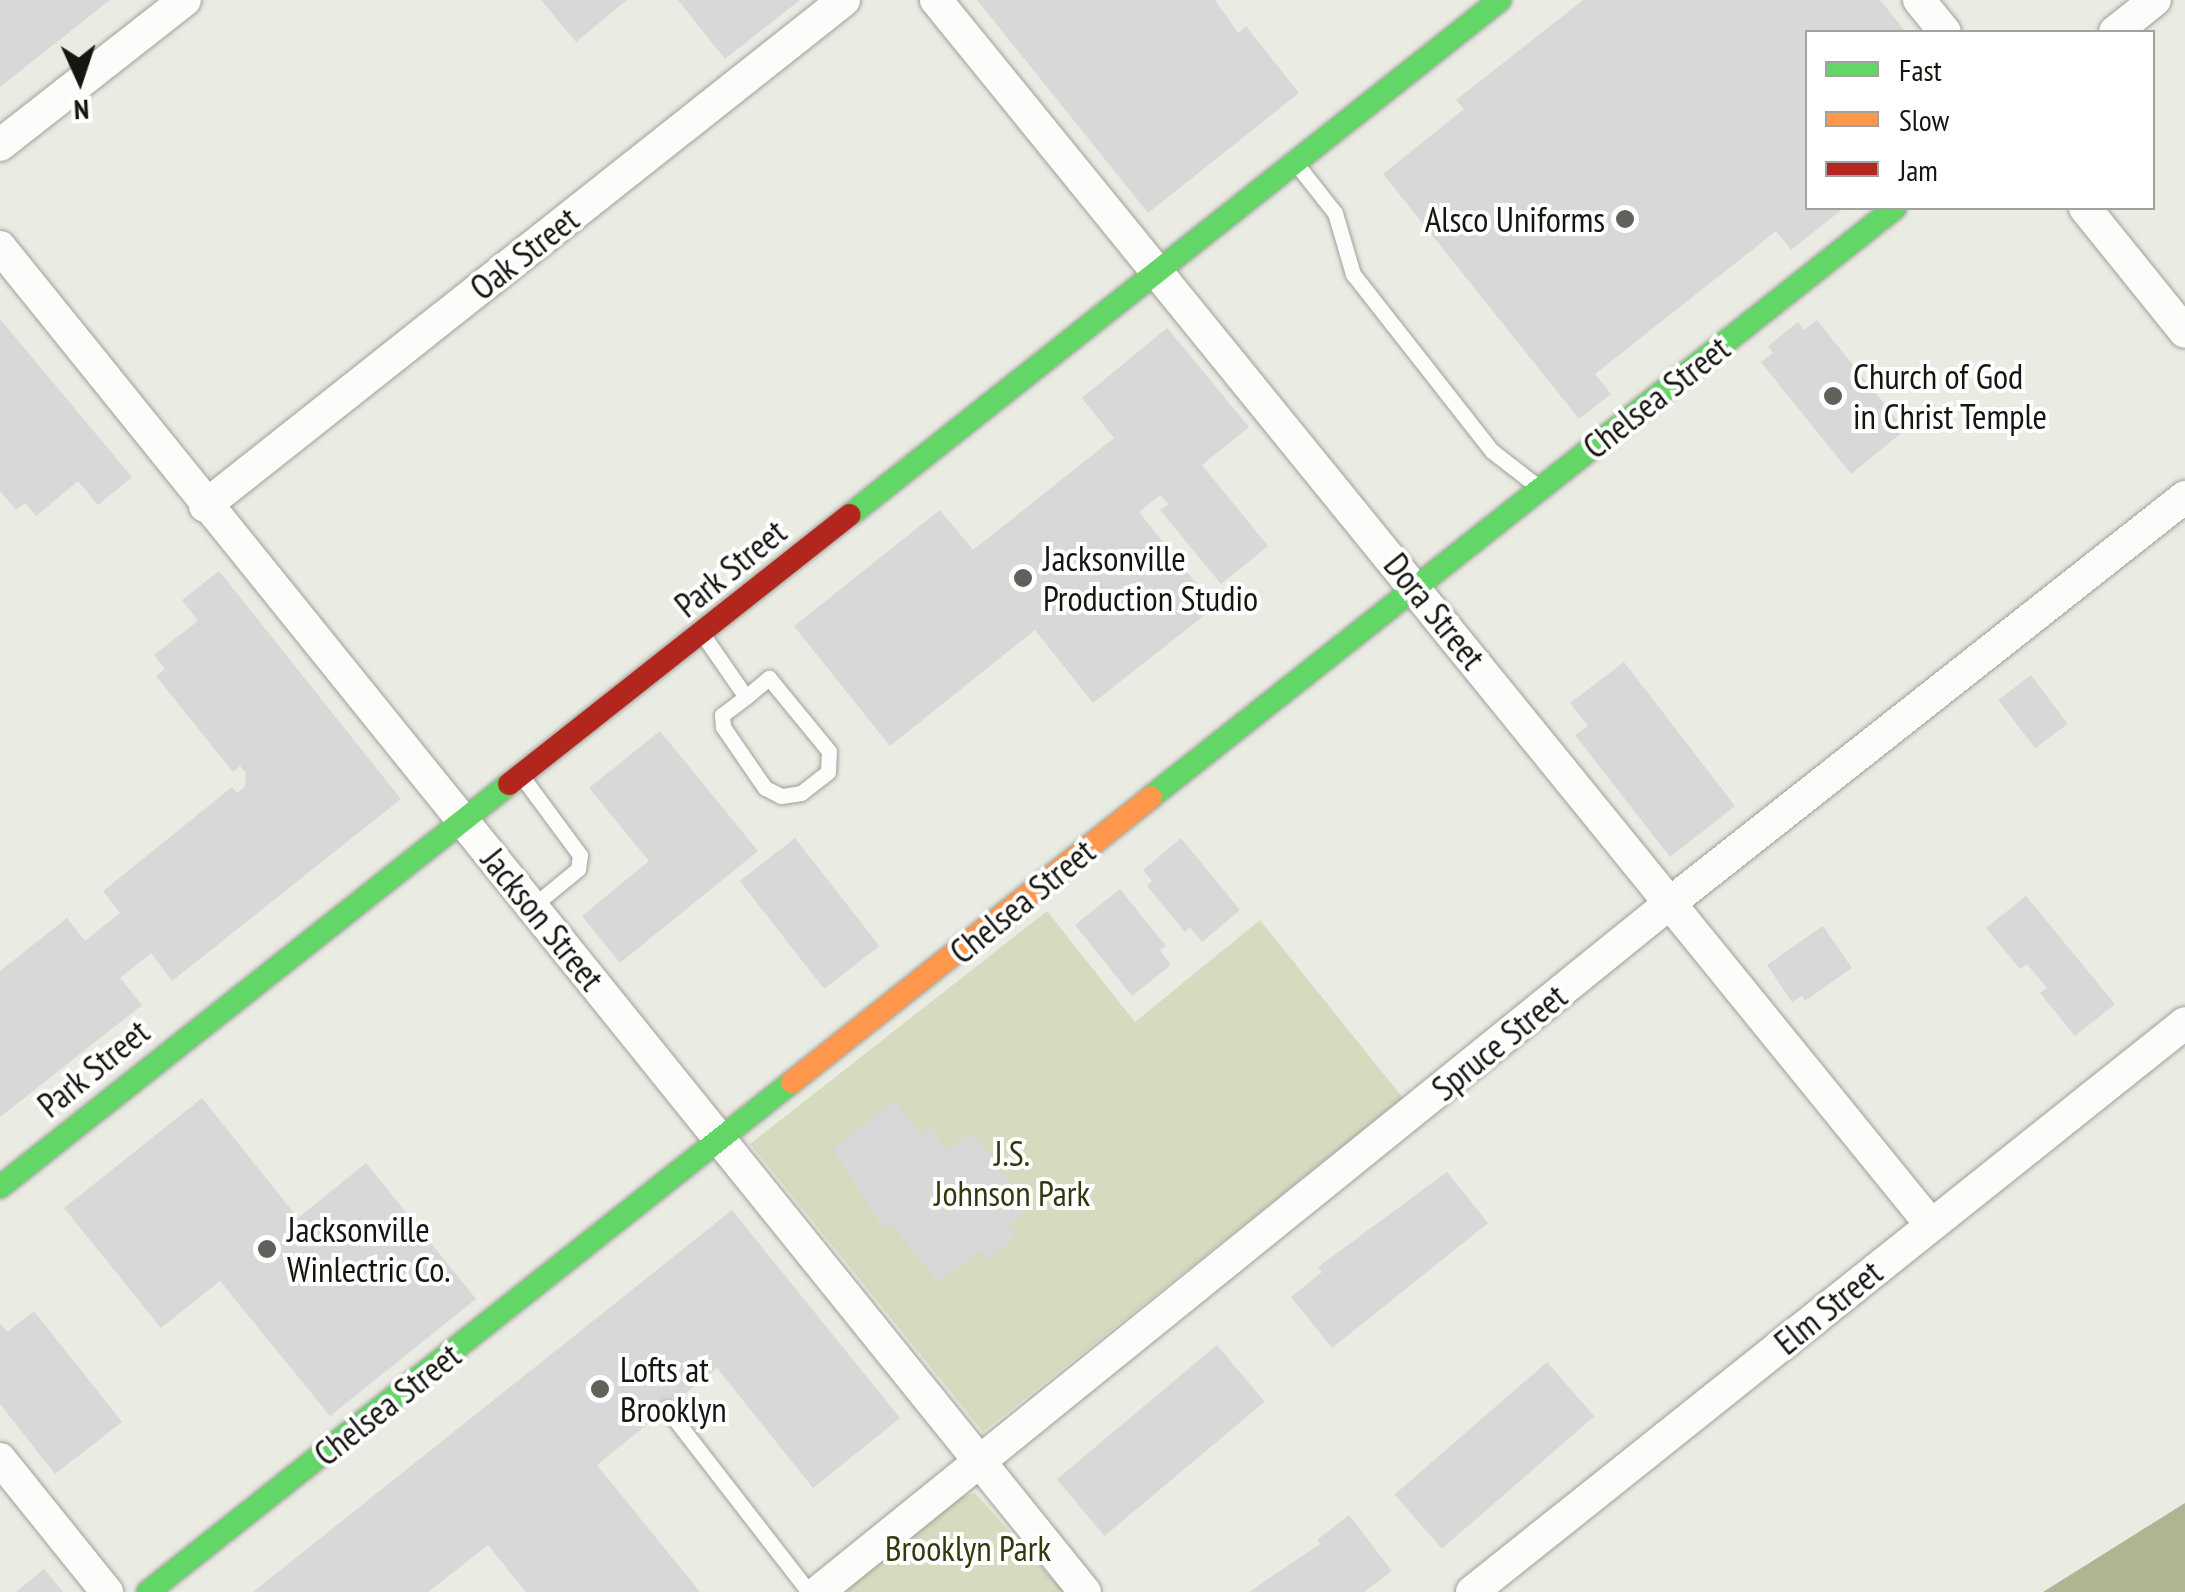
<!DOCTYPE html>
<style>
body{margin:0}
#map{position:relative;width:2185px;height:1592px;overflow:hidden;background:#eaece3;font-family:"PT Sans Narrow",sans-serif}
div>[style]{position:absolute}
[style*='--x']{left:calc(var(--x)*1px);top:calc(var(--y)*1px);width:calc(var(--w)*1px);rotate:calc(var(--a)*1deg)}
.green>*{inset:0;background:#d6dbc0}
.water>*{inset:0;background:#afb591}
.building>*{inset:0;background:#d7d8d8;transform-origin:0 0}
.roads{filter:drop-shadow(0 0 2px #9fa099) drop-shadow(0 0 2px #9fa099)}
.lane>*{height:15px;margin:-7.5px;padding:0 7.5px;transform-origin:7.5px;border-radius:7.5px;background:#fcfcfb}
.street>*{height:32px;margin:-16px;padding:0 16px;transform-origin:16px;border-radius:16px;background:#fcfcfb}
.fast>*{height:22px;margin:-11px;padding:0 11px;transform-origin:11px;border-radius:11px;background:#63d668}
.slow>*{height:22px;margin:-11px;padding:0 11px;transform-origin:11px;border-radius:11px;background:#ff974d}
.jam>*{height:22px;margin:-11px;padding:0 11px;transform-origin:11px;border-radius:11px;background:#b3261e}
.dots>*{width:28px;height:28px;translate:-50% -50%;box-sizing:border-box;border:5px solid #fff;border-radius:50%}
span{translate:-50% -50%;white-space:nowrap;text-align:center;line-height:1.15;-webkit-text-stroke:8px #fff;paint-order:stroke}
.poi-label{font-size:35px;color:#151610}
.right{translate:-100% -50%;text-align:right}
.left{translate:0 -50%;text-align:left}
.street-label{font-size:35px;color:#151610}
.park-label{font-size:35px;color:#333811}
.legend{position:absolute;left:1805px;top:30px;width:350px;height:180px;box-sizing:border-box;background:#fff;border:2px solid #a1a29f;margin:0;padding:12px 18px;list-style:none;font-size:30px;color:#151610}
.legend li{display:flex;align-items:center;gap:20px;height:50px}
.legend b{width:50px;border:2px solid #a1a29f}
.north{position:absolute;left:30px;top:30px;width:100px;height:100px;-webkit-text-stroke:8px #fff;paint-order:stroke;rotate:177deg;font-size:28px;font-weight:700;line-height:40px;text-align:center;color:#151610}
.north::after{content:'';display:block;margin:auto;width:35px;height:45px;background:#151610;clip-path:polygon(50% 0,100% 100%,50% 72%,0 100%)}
</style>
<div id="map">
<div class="green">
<div style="clip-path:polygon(1047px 911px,1135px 1022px,1260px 920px,1403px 1098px,983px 1432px,750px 1144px)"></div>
<div style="clip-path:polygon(975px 1493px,1064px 1592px,841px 1592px,958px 1498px)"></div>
</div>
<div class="water">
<div style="clip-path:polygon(2185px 1503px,2185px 1592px,2043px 1592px)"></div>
</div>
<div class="building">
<div style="clip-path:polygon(0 0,110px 0,0 87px)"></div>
<div style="clip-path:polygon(541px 0,627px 0,576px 42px)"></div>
<div style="clip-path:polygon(678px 0,800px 0,725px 59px)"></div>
<div style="clip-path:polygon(977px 0,1215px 0,1238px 33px,1246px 26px,1299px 93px,1148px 213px)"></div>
<div style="clip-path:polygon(1583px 0,1880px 0,1906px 32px,1808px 32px,1808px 208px,1844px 208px,1791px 250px,1776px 231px,1595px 374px,1611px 394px,1579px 419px,1383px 174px,1464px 109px,1456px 100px)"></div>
<div style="clip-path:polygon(0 319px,132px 477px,98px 505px,78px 481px,36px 516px,25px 503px,16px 510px,0 491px)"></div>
<div style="clip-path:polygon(1817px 320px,1905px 430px,1851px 474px,1761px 362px,1773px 353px,1768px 346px,1798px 322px,1804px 330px)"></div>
<div style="clip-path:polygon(1167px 328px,1249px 427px,1202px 465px,1268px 546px,1221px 584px,1160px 510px,1169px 504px,1160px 495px,1139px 512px,1215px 607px,1093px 703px,1035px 630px,890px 746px,794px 626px,940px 510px,973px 550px,1114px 438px,1082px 398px)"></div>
<div style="clip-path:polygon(219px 571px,401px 799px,172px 981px,151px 953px,120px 978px,142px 1005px,0 1117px,0 971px,67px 918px,85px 941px,120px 913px,103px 891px,232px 787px,237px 793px,245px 787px,246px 773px,240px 766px,233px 772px,156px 676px,165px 669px,154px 655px,198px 621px,182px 600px)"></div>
<div style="clip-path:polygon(1624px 662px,1735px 806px,1670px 857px,1575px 735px,1588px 726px,1570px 703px)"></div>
<div style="left:2031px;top:675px;width:61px;height:41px;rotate:53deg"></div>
<div style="clip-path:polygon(660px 731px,758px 851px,620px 963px,582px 916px,649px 861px,589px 788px)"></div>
<div style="left:795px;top:838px;width:137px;height:70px;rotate:52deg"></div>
<div style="clip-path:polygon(1181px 838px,1240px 910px,1202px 942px,1190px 927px,1185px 932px,1147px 886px,1152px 881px,1143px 870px)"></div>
<div style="clip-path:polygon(1120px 889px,1166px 946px,1160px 950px,1171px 965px,1132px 996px,1075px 925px)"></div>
<div style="clip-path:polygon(2026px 896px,2115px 1004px,2075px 1036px,2040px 993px,2047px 988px,2027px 964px,2020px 969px,1986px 928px)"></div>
<div style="clip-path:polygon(1823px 926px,1852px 968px,1805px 1001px,1802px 996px,1792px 1002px,1767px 965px)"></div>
<div style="clip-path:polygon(202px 1098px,298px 1218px,366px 1163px,476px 1299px,330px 1416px,220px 1281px,161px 1328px,64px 1208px)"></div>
<div style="clip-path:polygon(895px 1101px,920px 1134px,930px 1127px,948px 1151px,971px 1132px,1030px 1207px,1007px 1225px,1016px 1236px,987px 1259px,980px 1251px,938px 1283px,892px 1224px,884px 1230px,833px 1149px)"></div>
<div style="clip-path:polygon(1447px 1172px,1488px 1223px,1332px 1348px,1291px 1297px,1322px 1272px,1318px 1267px)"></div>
<div style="clip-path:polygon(732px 1210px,900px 1418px,813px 1488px,717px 1368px,597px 1465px,700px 1592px,526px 1592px,488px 1545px,428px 1592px,253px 1592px)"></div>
<div style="clip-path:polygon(34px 1311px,122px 1422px,55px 1474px,0 1404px,0 1323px,7px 1332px)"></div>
<div style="left:1217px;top:1345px;width:74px;height:209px;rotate:50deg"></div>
<div style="left:1547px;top:1362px;width:72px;height:202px;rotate:49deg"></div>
<div style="clip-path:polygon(1349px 1515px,1392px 1571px,1364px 1592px,1249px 1592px,1320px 1544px,1317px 1540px)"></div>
<div style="clip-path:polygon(44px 1569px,63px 1592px,16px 1592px)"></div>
</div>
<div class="roads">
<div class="lane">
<div style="--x:1298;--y:166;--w:60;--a:51.8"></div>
<div style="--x:1335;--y:213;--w:64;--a:73.6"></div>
<div style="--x:1353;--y:274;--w:225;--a:51.9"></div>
<div style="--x:1492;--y:451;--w:57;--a:37.9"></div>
<div style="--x:703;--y:635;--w:75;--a:55.3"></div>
<div style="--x:746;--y:697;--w:30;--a:-40"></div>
<div style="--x:769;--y:678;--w:94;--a:50.6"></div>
<div style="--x:829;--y:751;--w:21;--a:93"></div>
<div style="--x:828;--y:772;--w:34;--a:142"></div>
<div style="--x:801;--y:793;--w:20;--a:171"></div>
<div style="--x:781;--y:796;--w:18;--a:-153"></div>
<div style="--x:765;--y:788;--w:74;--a:-124.5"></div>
<div style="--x:723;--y:727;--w:12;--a:-95"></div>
<div style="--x:722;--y:715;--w:30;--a:-37"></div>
<div style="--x:523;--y:778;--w:96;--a:53.5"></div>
<div style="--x:580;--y:855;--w:14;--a:98"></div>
<div style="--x:578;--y:869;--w:58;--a:140.6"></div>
<div style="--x:667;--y:1409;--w:232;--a:52.2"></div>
</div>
<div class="street">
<div style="--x:936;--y:0;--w:1578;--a:50.91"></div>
<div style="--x:1919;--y:0;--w:41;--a:50.9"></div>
<div style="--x:2115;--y:32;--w:51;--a:-38.7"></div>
<div style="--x:0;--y:145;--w:235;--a:-38.1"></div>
<div style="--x:2085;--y:208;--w:159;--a:51.1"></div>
<div style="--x:0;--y:247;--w:1728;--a:51.11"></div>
<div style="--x:205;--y:506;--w:815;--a:-38.37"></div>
<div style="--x:0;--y:1459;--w:171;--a:51.2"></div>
<div style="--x:818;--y:1592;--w:1096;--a:-38.96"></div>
<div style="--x:1670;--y:903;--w:656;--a:-38.25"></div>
<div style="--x:1472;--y:1592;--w:912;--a:-38.59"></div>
</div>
<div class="fast">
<div style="--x:850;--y:515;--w:829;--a:-38.39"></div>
<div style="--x:1151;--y:797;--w:949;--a:-38.37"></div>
<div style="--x:0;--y:1187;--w:649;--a:-38.37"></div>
<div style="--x:148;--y:1592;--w:821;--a:-38.38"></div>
</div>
<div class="slow">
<div style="--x:792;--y:1082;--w:458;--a:-38.4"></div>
</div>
<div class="jam">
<div style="--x:509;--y:784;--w:434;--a:-38.3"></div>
</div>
</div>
<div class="dots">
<div style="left:1625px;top:219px;background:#60615a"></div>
<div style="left:1833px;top:396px;background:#60615a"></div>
<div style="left:1023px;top:578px;background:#60615a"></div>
<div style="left:267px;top:1249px;background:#60615a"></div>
<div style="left:600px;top:1389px;background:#60615a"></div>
</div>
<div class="poi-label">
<span class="right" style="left:1605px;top:219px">Alsco Uniforms</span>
<span class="left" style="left:1853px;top:396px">Church of God<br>in Christ Temple</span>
<span class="left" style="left:1043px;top:578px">Jacksonville<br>Production Studio</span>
<span class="left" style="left:287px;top:1249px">Jacksonville<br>Winlectric Co.</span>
<span class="left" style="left:620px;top:1389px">Lofts at<br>Brooklyn</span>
</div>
<div class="street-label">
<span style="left:524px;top:253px;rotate:-38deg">Oak Street</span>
<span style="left:1656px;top:397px;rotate:-38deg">Chelsea Street</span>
<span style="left:730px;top:568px;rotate:-39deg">Park Street</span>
<span style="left:1435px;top:611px;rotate:51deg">Dora Street</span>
<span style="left:1022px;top:901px;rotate:-39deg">Chelsea Street</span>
<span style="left:543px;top:919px;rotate:51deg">Jackson Street</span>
<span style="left:1499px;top:1042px;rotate:-39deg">Spruce Street</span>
<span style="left:93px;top:1068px;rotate:-39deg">Park Street</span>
<span style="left:1828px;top:1307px;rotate:-39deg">Elm Street</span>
<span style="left:387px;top:1404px;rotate:-38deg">Chelsea Street</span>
</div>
<div class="park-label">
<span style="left:1012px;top:1173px">J.S.<br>Johnson Park</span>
<span style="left:968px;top:1548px">Brooklyn Park</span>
</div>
<ul class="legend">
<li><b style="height:12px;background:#63d668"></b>Fast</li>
<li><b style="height:12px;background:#ff974d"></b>Slow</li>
<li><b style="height:12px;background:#b3261e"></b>Jam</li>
</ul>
<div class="north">N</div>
</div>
